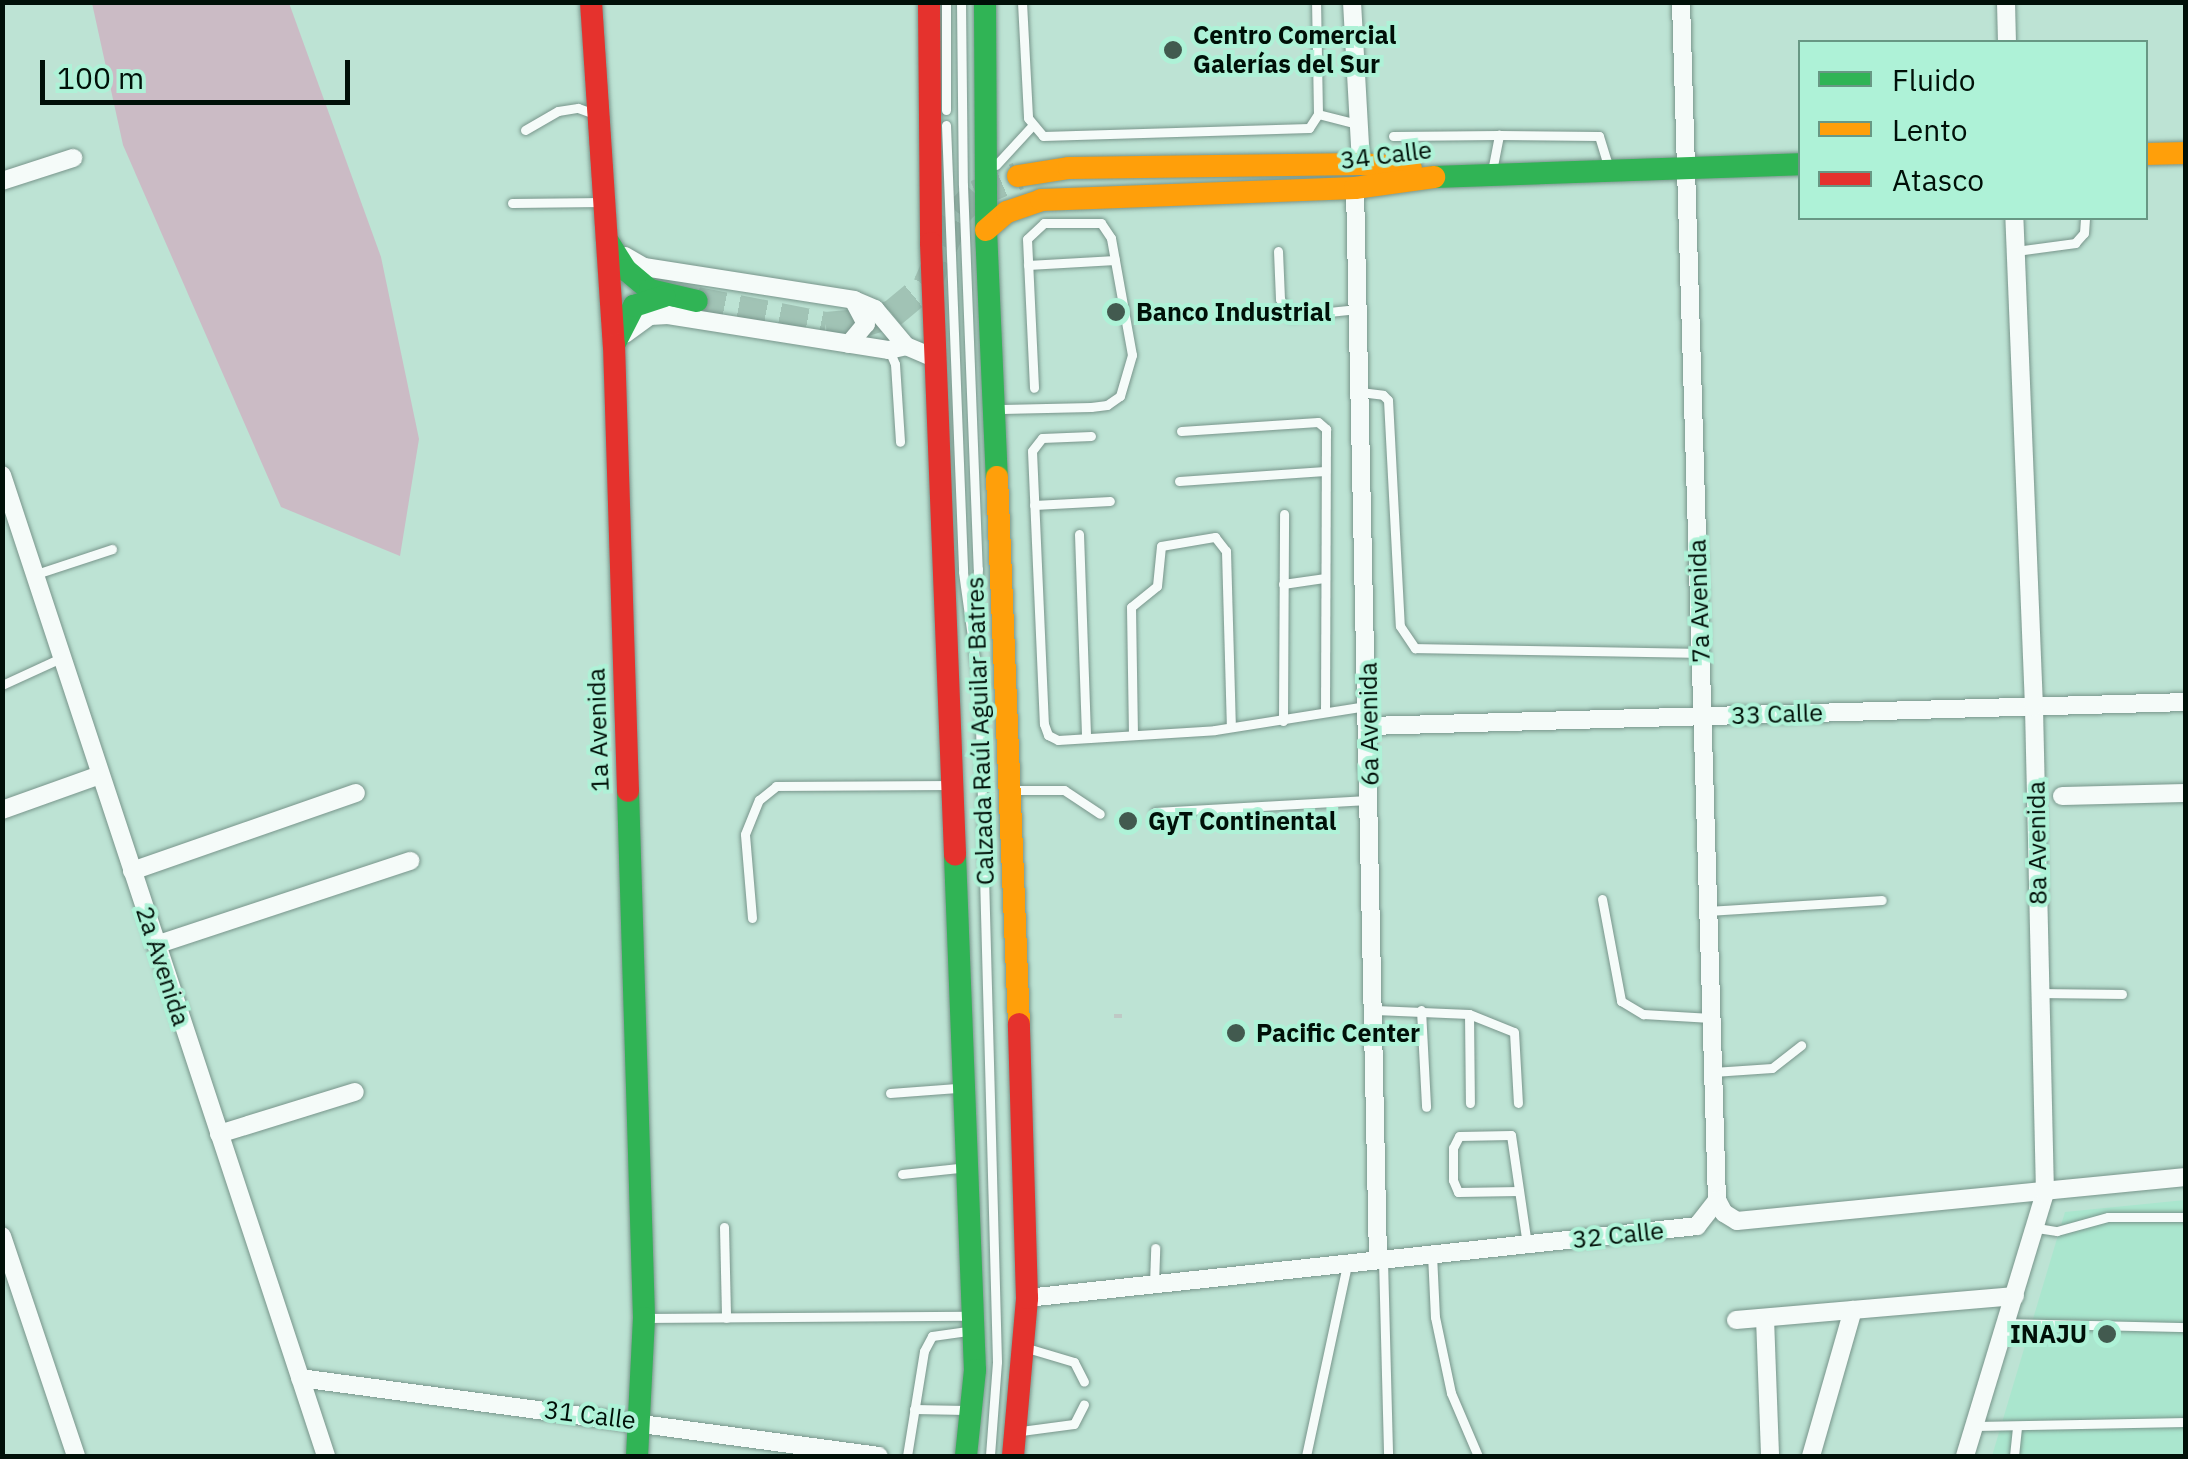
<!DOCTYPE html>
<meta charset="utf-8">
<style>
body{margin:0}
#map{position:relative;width:2188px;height:1459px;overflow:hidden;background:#bde3d4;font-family:"IBM Plex Sans",sans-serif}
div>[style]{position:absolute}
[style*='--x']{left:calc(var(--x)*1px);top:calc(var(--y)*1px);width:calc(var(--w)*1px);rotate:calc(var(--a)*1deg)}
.built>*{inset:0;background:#aae6ce}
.green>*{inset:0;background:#cbbbc5}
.primary-tunnel>*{height:28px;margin-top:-14px;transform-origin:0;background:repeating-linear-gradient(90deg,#a1c3b5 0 28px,transparent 0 42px)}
.path>*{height:4px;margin-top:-2px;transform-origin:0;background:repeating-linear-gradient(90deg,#bfc9c5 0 8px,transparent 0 16px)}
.roads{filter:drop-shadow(0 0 2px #78958b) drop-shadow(0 0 2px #78958b)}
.lane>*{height:9px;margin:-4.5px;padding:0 4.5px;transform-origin:4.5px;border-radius:4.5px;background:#f5fbf9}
.street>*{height:18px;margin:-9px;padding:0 9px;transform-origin:9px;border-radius:9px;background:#f5fbf9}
.fast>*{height:22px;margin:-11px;padding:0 11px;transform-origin:11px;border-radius:11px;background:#30b455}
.slow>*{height:22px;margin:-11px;padding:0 11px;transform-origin:11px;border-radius:11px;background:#ff9f0a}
.jam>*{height:22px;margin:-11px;padding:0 11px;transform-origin:11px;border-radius:11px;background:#e5322d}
.dots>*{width:28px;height:28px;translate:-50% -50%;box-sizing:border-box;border:5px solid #aef2d7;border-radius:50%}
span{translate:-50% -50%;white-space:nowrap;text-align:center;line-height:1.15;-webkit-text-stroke:8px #aef2d7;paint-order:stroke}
.poi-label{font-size:25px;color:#001008;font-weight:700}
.left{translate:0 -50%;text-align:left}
.right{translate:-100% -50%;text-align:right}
.street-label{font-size:25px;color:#001008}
.frame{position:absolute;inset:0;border:5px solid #001008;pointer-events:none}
.legend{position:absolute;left:1798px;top:40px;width:350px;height:180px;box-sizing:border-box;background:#aef2d7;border:2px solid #689884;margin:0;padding:12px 18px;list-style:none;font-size:30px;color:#001008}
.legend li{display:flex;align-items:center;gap:20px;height:50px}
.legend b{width:50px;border:2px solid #689884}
.scale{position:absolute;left:40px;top:60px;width:310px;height:45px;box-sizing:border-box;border:5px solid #001008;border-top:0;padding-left:12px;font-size:30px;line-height:35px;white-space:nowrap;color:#001008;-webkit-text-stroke:8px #aef2d7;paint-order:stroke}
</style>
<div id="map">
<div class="built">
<div style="clip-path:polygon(2185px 1200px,2185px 1456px,1992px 1456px,2065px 1212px)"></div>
</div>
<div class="green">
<div style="clip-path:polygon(92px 3px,289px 3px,381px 257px,419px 439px,400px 556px,281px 507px,123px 145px)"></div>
</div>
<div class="primary-tunnel">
<div style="--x:697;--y:301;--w:131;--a:11"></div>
<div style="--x:826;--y:326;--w:37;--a:-5"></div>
<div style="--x:863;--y:323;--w:30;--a:-17"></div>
<div style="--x:892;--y:314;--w:45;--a:-39.6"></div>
<div style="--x:927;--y:285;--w:78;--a:-66.7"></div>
<div style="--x:958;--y:213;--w:26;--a:-47"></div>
<div style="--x:976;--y:194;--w:46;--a:-23.2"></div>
</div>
<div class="path">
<div style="--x:1114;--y:1016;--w:11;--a:0"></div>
</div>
<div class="roads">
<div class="lane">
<div style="--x:961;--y:2;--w:183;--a:89.4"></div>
<div style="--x:963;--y:185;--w:384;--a:87.8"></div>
<div style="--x:978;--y:569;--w:48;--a:93.6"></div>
<div style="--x:1022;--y:2;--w:116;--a:87"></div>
<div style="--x:1028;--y:118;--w:23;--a:50"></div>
<div style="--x:1043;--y:136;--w:266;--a:-1.7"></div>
<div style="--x:1309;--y:128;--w:17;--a:-57"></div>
<div style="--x:1318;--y:114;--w:112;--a:-91"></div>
<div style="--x:946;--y:110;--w:108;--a:-90"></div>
<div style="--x:1318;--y:114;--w:40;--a:14.4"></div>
<div style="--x:946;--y:125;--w:447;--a:87.8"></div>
<div style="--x:963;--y:572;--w:117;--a:82.1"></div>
<div style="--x:979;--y:688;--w:674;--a:88.47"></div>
<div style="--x:997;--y:1362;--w:94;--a:94.3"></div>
<div style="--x:525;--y:130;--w:38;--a:-30"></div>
<div style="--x:558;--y:111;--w:20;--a:-9"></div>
<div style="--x:578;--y:108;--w:20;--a:20"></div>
<div style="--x:1393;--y:136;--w:106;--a:-0.5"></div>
<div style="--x:996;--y:165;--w:52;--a:-47.4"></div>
<div style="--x:1493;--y:166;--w:32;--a:-79"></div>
<div style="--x:1499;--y:135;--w:100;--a:0.6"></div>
<div style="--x:1599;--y:136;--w:31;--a:73"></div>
<div style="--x:512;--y:203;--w:91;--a:-0.6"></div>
<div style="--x:1278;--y:251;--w:48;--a:87.6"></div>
<div style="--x:1280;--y:299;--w:20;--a:60"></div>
<div style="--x:1290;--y:316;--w:68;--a:-5.9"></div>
<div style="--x:2016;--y:251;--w:60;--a:-7.7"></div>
<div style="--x:2075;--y:243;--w:13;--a:-48"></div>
<div style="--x:2084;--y:233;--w:15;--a:-86"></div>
<div style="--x:1028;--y:265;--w:87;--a:-3.3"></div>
<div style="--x:889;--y:350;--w:15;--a:67"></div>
<div style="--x:895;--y:364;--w:78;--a:86.3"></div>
<div style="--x:1360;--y:392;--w:23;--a:7"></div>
<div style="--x:1383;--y:395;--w:7;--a:45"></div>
<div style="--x:1388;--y:400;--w:226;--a:87"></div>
<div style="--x:1400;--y:626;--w:27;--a:56"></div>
<div style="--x:1415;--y:648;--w:285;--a:1"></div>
<div style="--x:1002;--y:409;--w:89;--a:-1.3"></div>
<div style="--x:1091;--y:407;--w:16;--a:-7"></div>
<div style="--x:1107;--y:405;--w:16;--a:-35"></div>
<div style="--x:1120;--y:396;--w:43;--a:-73.7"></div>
<div style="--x:1132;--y:355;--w:119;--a:-100.2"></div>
<div style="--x:1111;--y:238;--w:18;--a:-124"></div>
<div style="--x:1101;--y:223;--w:57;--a:180"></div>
<div style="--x:1044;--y:223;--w:23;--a:137"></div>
<div style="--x:1027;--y:239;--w:149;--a:87.3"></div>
<div style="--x:1181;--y:431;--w:137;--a:-3.8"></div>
<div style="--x:1318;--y:422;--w:11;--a:41"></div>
<div style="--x:1326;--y:429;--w:280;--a:90.2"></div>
<div style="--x:1091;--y:436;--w:49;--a:177.7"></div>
<div style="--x:1042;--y:438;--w:16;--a:128"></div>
<div style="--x:1032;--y:451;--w:273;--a:87.5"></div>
<div style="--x:1044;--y:724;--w:12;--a:70"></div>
<div style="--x:1048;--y:735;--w:11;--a:27"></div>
<div style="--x:1058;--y:740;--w:157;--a:-3.6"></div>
<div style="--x:1215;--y:730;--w:153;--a:-9"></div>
<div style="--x:1179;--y:481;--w:146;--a:-3.9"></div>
<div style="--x:1034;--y:505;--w:76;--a:-3"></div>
<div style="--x:1079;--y:534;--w:204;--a:88"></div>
<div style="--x:36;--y:574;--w:80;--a:-18.2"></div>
<div style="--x:1283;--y:584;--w:41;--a:-8.3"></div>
<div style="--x:2;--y:685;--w:65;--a:-24.6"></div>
<div style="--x:1283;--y:721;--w:207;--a:-89.7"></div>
<div style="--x:1133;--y:735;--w:128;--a:-90.9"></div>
<div style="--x:1131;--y:607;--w:33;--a:-39"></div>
<div style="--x:1157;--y:586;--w:40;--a:-84.3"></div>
<div style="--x:1161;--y:546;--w:55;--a:-9.5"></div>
<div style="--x:1215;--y:537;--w:18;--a:52"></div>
<div style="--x:1226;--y:551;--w:175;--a:88.4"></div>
<div style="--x:1020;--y:790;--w:44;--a:0"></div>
<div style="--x:1064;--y:790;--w:43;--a:33.7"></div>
<div style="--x:1155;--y:812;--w:213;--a:-3.2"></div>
<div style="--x:1602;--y:899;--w:104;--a:79.4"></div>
<div style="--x:1621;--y:1001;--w:26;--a:31"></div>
<div style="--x:1643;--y:1014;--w:68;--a:3.4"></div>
<div style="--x:1708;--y:911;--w:174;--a:-3.6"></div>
<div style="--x:752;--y:918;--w:84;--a:-94.8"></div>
<div style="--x:745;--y:834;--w:37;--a:-68"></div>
<div style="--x:759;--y:800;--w:22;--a:-39"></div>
<div style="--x:776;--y:786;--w:172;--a:-0.3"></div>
<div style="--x:2041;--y:993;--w:81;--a:0.7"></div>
<div style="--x:1375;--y:1010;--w:94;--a:2.4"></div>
<div style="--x:1469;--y:1014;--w:48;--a:21.8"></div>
<div style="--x:1514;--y:1032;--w:71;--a:86.8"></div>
<div style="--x:1421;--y:1010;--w:97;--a:87"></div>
<div style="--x:1469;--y:1014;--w:89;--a:89.4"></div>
<div style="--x:1713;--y:1072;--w:59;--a:-3.9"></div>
<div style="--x:1772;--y:1068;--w:37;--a:-38"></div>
<div style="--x:890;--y:1093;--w:67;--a:-4.3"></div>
<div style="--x:902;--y:1174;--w:57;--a:-6"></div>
<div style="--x:1519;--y:1191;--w:61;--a:179.1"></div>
<div style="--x:1458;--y:1192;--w:13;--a:-113"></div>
<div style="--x:1453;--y:1180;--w:32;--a:-90"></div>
<div style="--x:1453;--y:1148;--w:13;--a:-63"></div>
<div style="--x:1459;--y:1136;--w:52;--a:-1.1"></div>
<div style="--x:1511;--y:1135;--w:111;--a:81.7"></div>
<div style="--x:724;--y:1227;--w:91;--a:88.7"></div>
<div style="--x:2037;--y:1228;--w:20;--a:9"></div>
<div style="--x:2057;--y:1231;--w:53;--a:-15.4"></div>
<div style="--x:2108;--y:1217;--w:78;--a:0"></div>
<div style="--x:1432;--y:1254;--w:63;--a:87.3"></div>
<div style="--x:1435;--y:1317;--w:78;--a:78.1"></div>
<div style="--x:1451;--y:1393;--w:69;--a:66.8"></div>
<div style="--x:1383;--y:1260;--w:196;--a:88.5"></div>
<div style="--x:1154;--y:1284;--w:36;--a:-88"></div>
<div style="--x:647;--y:1318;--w:319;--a:-0.4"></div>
<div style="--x:2006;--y:1323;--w:180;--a:1.3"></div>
<div style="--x:1027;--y:1348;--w:49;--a:16.6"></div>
<div style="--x:1074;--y:1362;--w:22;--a:63"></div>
<div style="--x:914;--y:1409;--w:51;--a:1.1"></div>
<div style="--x:1975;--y:1426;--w:211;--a:-1.1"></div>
<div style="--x:1021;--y:1431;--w:53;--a:-7.5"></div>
<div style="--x:1074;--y:1424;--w:22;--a:-63"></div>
<div style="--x:907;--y:1456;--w:106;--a:-80.8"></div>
<div style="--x:924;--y:1351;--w:17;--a:-62"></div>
<div style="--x:932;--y:1336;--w:34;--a:-8"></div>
<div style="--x:1306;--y:1456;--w:196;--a:-77.9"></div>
<div style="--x:2014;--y:1456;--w:28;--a:-84"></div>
</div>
<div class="street">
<div style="--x:1352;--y:2;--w:162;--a:86.8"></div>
<div style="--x:1681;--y:2;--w:1199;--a:88.28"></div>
<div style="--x:1717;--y:1200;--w:15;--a:62"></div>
<div style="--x:1724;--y:1213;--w:15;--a:32"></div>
<div style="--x:1737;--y:1221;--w:451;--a:-5.6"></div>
<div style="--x:2006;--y:2;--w:40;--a:88.6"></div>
<div style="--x:2;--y:181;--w:75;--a:-17.9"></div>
<div style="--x:1355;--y:188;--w:1072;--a:88.77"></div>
<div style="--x:625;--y:256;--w:22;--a:30"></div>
<div style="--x:644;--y:267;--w:213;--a:8.9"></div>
<div style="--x:854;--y:300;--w:23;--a:23"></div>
<div style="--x:875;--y:309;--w:48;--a:50"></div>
<div style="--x:906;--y:346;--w:33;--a:23"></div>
<div style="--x:625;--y:334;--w:31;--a:-36"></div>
<div style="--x:650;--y:316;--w:18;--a:-3"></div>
<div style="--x:668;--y:315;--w:224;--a:9"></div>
<div style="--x:889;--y:350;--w:17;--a:-13"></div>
<div style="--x:849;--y:344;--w:26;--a:-50"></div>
<div style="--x:866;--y:324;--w:26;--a:-118"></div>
<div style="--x:2;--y:475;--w:1033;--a:71.72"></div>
<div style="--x:1369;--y:726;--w:817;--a:-1.68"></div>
<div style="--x:2062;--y:796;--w:124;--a:-1.4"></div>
<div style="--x:2;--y:810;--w:104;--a:-19.7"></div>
<div style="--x:132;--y:871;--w:237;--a:-19.2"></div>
<div style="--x:156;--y:945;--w:268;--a:-18.3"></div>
<div style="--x:219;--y:1134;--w:142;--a:-17.2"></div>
<div style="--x:2;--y:1236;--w:232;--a:71.4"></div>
<div style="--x:1027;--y:1298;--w:674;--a:-6.13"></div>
<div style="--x:1697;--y:1226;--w:33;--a:-52"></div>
<div style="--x:1765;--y:1318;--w:138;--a:87.9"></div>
<div style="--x:1736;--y:1320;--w:280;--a:-4.9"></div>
<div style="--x:300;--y:1378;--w:584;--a:7.67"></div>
<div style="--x:1811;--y:1456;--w:152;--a:-74"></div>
<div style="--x:1965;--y:1456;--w:275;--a:-73.1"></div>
<div style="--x:2045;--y:1193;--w:486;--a:-91.3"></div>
<div style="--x:2034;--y:707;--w:489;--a:-92.3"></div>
</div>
<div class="fast">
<div style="--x:985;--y:2;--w:228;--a:89.7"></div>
<div style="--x:986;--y:230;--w:247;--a:87.5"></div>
<div style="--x:1434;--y:177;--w:366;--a:-2"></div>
<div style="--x:609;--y:243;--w:32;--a:58"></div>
<div style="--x:626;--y:270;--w:31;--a:40"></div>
<div style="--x:650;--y:290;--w:48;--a:13.2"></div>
<div style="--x:614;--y:345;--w:44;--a:-62.9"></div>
<div style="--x:634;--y:306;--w:32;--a:-18"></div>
<div style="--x:628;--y:791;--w:527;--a:88.26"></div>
<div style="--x:644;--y:1318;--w:138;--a:92.9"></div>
<div style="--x:955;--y:855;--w:515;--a:87.78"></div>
<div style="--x:975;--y:1370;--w:86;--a:96"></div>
</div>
<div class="slow">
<div style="--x:2146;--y:154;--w:40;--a:-1.4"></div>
<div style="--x:1018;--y:176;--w:52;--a:-8.9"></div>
<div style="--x:1069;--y:168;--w:292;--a:-0.8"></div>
<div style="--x:1361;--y:164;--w:50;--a:4.6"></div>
<div style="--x:986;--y:230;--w:28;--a:-41"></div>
<div style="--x:1007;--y:212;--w:36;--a:-19"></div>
<div style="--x:1041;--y:200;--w:314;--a:-2.2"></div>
<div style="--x:1355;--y:188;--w:80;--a:-7.9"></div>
<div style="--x:997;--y:477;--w:547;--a:87.7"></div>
</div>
<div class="jam">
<div style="--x:591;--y:2;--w:344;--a:86.2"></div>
<div style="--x:614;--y:345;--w:446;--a:88.2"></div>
<div style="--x:929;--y:2;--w:241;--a:89.5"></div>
<div style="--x:931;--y:243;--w:612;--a:87.75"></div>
<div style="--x:1013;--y:1456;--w:159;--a:-84.9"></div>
<div style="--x:1027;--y:1298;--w:274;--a:-91.7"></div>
</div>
</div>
<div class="dots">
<div style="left:1173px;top:50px;background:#425a4f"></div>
<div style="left:1116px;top:312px;background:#425a4f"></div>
<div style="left:1128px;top:821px;background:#425a4f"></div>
<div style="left:1236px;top:1033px;background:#425a4f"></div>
<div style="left:2107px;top:1334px;background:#425a4f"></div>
</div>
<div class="poi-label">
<span class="left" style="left:1193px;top:50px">Centro Comercial<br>Galerías del Sur</span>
<span class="left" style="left:1136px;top:312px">Banco Industrial</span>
<span class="left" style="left:1148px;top:821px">GyT Continental</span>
<span class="left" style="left:1256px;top:1033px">Pacific Center</span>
<span class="right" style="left:2087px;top:1334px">INAJU</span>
</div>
<div class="street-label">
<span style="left:1386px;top:155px;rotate:-7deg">34 Calle</span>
<span style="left:1699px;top:601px;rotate:-92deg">7a Avenida</span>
<span style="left:1777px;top:714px;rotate:-2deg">33 Calle</span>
<span style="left:1369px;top:724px;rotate:-91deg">6a Avenida</span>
<span style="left:598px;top:730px;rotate:-92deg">1a Avenida</span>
<span style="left:980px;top:731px;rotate:-92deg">Calzada Raúl Aguilar Batres</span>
<span style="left:2037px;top:843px;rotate:-91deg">8a Avenida</span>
<span style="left:163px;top:966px;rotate:72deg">2a Avenida</span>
<span style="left:1618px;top:1235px;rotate:-6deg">32 Calle</span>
<span style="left:590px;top:1415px;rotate:7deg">31 Calle</span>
</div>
<div class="frame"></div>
<ul class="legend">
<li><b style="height:12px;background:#30b455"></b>Fluido</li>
<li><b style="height:12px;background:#ff9f0a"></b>Lento</li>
<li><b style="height:12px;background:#e5322d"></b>Atasco</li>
</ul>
<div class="scale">100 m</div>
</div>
